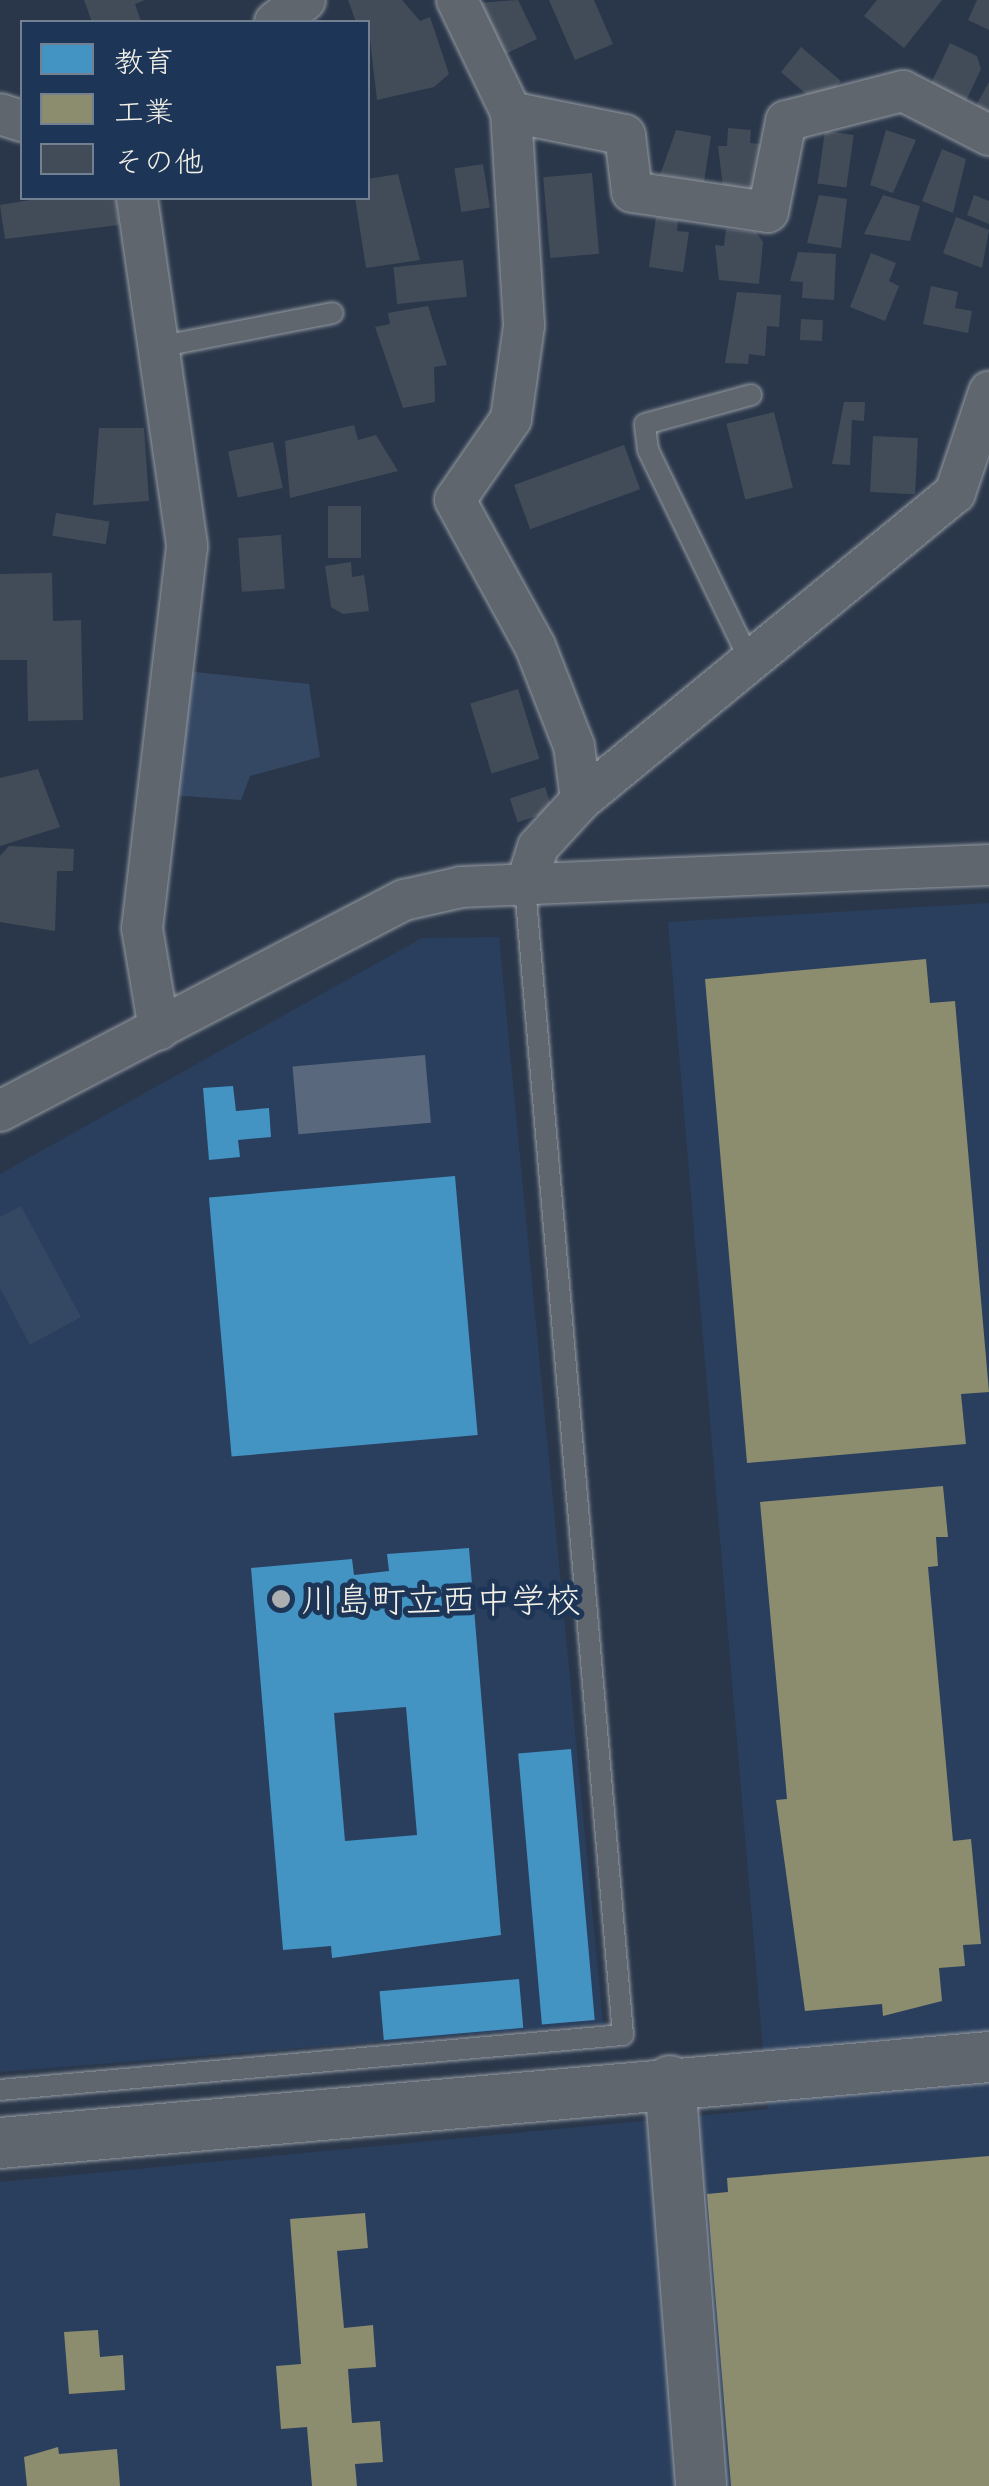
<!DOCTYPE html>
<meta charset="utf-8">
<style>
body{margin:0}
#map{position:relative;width:989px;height:2486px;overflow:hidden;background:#2a374a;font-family:Delius,"Klee One",sans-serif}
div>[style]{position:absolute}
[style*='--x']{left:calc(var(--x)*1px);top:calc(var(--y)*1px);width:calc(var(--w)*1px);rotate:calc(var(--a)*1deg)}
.built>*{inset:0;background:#2a3f5d}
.green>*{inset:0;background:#344763}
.water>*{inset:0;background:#59687d;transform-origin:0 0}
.schools>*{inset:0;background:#4393c3;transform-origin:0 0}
.industry>*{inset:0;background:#8c8c6e}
.building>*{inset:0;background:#424c59;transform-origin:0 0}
.roads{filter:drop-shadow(0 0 2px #979ca3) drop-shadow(0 0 2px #979ca3)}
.service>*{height:20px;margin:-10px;padding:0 10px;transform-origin:10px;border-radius:10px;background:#60666e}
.minor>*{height:40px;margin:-20px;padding:0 20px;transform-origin:20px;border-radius:20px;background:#60666e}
.tertiary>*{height:50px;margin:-25px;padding:0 25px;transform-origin:25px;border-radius:25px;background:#60666e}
.dots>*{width:28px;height:28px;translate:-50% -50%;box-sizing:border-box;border:5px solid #1d3557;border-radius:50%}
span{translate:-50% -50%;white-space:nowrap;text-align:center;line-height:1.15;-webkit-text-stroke:10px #1d3557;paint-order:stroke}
.poi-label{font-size:35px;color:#f4f1e8}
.left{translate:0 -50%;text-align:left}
.legend{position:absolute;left:20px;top:20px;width:350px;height:180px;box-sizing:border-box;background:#1d3557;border:2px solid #738091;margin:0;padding:12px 18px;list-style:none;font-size:30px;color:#f4f1e8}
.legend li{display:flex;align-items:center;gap:20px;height:50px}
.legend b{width:50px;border:2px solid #738091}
</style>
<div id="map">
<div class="built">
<div style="clip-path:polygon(989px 903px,989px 2486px,0 2486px,0 2182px,768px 2109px,668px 922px)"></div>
<div style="clip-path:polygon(499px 937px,603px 2024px,0 2072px,0 1174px,422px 938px)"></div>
</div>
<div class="green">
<div style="clip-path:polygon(186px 671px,309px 684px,320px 757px,250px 776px,241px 800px,170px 795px)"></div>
<div style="clip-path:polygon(21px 1206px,81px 1317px,30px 1345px,0 1288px,0 1217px)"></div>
</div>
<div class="water">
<div style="left:425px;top:1055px;width:68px;height:133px;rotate:85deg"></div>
</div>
<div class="schools">
<div style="clip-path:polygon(233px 1086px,236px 1111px,269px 1108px,271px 1137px,238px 1140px,240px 1157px,209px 1160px,203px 1088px)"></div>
<div style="left:455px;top:1176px;width:260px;height:247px;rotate:85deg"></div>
<div style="clip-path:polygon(evenodd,469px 1548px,501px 1935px,332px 1958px,331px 1946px,283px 1950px,251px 1568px,352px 1559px,354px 1575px,389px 1571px,387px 1554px,469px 1548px,406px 1707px,417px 1835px,345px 1841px,334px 1713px,406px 1707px)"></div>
<div style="left:571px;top:1749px;width:272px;height:53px;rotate:85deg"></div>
<div style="left:519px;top:1979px;width:49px;height:140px;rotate:85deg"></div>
</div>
<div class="industry">
<div style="clip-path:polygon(926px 959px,930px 1003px,955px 1001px,989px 1392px,961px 1394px,966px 1444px,747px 1463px,705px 979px)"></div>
<div style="clip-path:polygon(943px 1486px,948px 1537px,936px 1537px,938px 1566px,928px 1567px,953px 1841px,971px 1839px,981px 1944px,963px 1945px,965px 1966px,939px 1968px,942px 2001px,883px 2016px,882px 2004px,805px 2011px,776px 1800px,787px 1799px,760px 1502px)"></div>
<div style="clip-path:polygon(989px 2156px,989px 2486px,731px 2486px,707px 2194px,728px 2192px,727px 2178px)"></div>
<div style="clip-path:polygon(365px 2213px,368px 2248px,337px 2251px,344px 2328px,373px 2325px,376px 2367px,348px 2369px,352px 2423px,380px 2421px,383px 2462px,355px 2464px,357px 2486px,312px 2486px,307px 2427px,281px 2429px,276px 2366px,301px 2364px,290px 2219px)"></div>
<div style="clip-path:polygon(98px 2330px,100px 2357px,123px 2355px,125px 2390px,69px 2394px,64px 2332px)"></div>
<div style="clip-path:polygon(58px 2447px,59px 2454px,117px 2449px,120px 2486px,27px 2486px,24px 2457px)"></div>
</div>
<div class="building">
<div style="clip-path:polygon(84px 0,145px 0,135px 4px,141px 22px,92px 22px)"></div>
<div style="clip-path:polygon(348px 0,402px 0,420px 21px,430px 17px,449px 74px,434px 87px,377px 100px,368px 22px,356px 22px)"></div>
<div style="clip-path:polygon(518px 0,537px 39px,503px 55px,478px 3px)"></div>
<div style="clip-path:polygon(549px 0,594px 0,613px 44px,575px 60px)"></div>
<div style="clip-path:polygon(877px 0,942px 0,904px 48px,864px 16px)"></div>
<div style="clip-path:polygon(977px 0,989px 0,989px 30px,968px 20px)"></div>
<div style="clip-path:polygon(950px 43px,977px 56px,981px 69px,964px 105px,929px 88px)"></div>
<div style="clip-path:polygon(801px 47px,841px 81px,829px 95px,814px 101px,781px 72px)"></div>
<div style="clip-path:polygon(989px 82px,989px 119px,973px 111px)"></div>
<div style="clip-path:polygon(728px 128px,751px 130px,750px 143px,762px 144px,758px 190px,723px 187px,718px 146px,727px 146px)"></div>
<div style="clip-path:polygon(676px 130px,711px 136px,704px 182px,660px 175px)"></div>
<div style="clip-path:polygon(886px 130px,916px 140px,893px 193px,870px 185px)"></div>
<div style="left:825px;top:131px;width:29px;height:53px;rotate:8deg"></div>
<div style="clip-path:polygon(942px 149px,966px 159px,953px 213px,922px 201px)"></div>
<div style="left:483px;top:164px;width:44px;height:29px;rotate:81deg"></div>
<div style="left:592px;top:173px;width:81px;height:49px;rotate:85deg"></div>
<div style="clip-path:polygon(398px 174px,420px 260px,366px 268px,355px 198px,368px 198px,368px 179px)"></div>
<div style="clip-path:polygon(819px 195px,847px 199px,841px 248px,807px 243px)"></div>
<div style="clip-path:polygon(883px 195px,920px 206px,910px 241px,864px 234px)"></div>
<div style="clip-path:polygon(974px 195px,989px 201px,989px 224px,967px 215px)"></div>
<div style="clip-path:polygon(42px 198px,116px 198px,119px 225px,5px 239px,0 205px)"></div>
<div style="clip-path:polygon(656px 217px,678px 220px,677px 231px,689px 232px,683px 272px,649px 267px)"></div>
<div style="clip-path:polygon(956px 217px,989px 230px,982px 268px,943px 253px)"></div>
<div style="clip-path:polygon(726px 229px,756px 232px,763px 242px,759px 284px,719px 280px,715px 245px,724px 246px)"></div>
<div style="clip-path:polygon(798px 252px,836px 254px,834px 300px,802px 298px,803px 282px,790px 281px)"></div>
<div style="clip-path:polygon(871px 253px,896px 263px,889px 281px,899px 286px,885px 321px,850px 307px)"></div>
<div style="left:463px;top:260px;width:37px;height:70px;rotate:84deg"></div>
<div style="clip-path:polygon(931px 286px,958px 292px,955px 308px,972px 311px,968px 333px,923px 324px)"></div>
<div style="clip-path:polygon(737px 292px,781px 295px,779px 327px,767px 326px,765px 356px,749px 354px,748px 364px,725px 363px)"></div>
<div style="clip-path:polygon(428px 306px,447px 365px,434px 367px,435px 402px,403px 408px,375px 327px,390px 324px,388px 313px)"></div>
<div style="left:801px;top:319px;width:22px;height:21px;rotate:3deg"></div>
<div style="clip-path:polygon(844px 402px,865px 402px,864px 421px,852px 420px,850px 465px,832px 464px)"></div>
<div style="left:774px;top:412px;width:78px;height:49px;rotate:76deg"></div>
<div style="clip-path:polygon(354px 425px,358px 440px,376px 435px,398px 471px,290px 498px,285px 441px)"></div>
<div style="clip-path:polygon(99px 428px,144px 428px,149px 501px,93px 505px)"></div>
<div style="left:873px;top:436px;width:45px;height:56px;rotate:3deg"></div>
<div style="left:273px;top:442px;width:47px;height:46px;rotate:78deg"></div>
<div style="left:624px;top:445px;width:47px;height:117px;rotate:70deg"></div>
<div style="left:328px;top:506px;width:33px;height:52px"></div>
<div style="left:56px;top:513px;width:54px;height:23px;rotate:9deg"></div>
<div style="left:281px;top:535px;width:54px;height:43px;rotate:86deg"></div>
<div style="clip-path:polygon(351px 562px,352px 577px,364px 575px,369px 611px,343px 614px,331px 607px,325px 566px)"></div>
<div style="clip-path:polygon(52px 573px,53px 621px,81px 620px,83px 720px,28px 721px,27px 660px,0 660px,0 574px)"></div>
<div style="left:518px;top:689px;width:73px;height:50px;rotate:73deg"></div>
<div style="clip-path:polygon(38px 769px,60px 827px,0 846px,0 778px)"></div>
<div style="left:545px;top:787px;width:25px;height:37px;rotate:72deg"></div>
<div style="clip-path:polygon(9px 846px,74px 849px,73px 871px,57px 871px,55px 931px,0 922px,0 856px)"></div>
</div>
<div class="roads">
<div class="service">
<div style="--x:158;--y:347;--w:178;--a:-11"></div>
<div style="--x:750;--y:661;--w:234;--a:-115.8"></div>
<div style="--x:648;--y:450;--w:26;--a:-97"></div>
<div style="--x:645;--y:424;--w:110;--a:-15.3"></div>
<div style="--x:0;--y:2090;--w:625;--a:-5.05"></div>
<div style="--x:623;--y:2035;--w:1151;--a:-94.88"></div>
</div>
<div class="minor">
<div style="--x:457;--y:0;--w:124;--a:64.3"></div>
<div style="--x:511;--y:112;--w:214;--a:86.5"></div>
<div style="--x:524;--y:326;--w:94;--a:98"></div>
<div style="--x:511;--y:419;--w:98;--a:124.7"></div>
<div style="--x:455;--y:500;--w:166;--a:61.3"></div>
<div style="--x:535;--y:646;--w:107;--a:68.7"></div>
<div style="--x:574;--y:746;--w:54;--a:82.6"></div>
<div style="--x:275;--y:22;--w:37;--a:-36"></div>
<div style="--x:511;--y:112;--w:116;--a:11.4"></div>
<div style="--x:625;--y:135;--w:57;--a:83"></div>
<div style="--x:632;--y:192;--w:137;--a:8.4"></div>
<div style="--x:768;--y:212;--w:93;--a:-78.8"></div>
<div style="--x:786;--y:121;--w:121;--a:-14.4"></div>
<div style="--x:903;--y:91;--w:97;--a:27.1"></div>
<div style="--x:0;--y:114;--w:23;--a:18"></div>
<div style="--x:137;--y:198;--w:352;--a:81.8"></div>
<div style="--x:187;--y:546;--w:385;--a:96.7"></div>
<div style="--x:142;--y:928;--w:103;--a:80.5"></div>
<div style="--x:525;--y:888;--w:43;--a:-72.4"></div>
<div style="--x:538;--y:847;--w:64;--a:-47.5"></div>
<div style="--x:581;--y:800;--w:484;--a:-39.4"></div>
<div style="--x:955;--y:493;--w:107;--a:-71.4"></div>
<div style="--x:0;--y:1111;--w:456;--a:-27.6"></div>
<div style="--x:404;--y:900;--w:58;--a:-12.8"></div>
<div style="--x:461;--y:887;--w:528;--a:-2.39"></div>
</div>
<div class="tertiary">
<div style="--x:670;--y:2081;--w:406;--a:85.6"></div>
<div style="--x:0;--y:2143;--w:993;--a:-4.97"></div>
</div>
</div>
<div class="dots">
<div style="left:281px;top:1599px;background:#adb0b1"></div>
</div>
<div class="poi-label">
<span class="left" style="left:301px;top:1599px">川島町立西中学校</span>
</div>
<ul class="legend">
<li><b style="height:28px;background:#4393c3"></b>教育</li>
<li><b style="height:28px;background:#8c8c6e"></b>工業</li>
<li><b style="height:28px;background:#424c59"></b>その他</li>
</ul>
</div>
